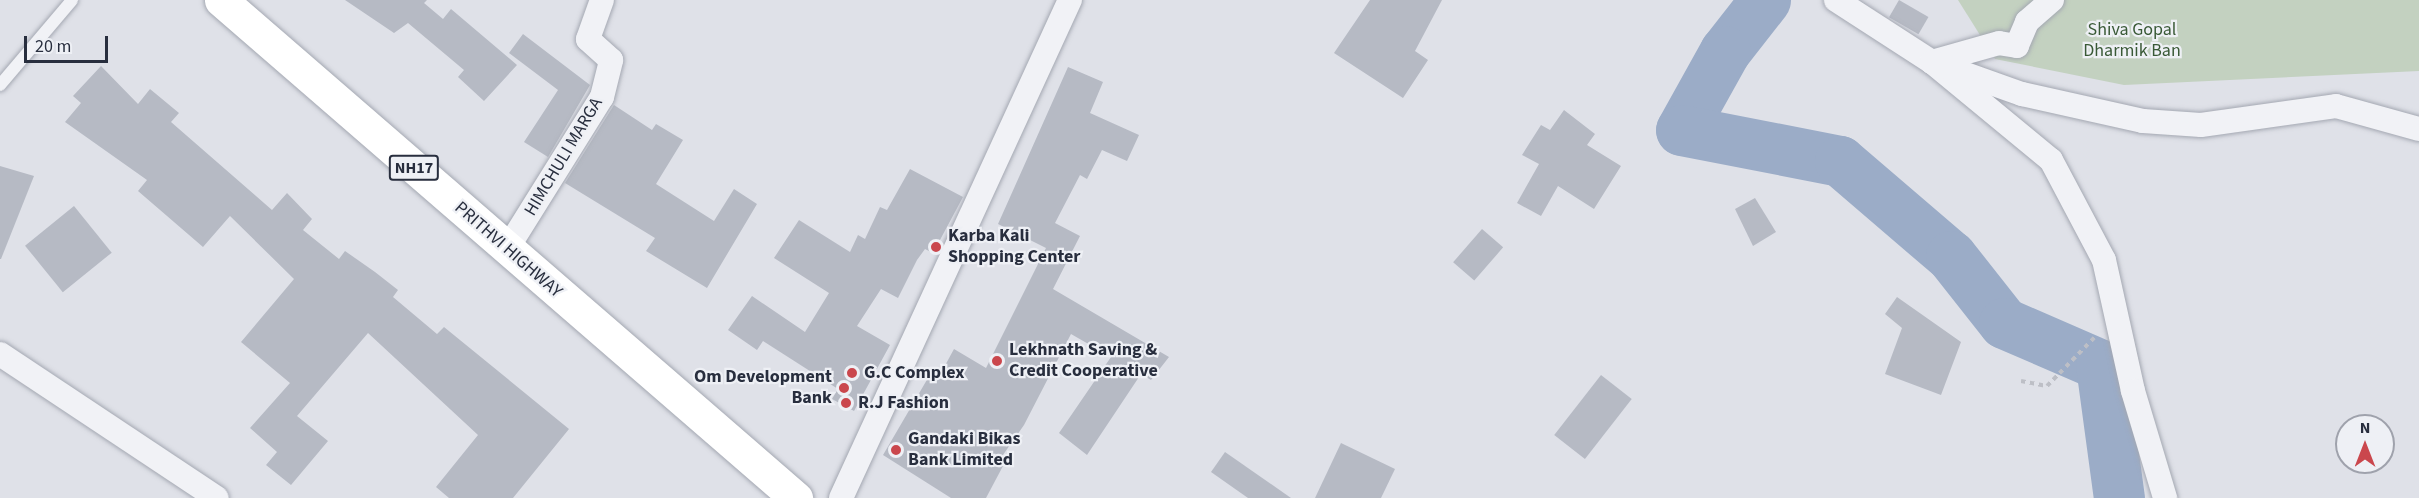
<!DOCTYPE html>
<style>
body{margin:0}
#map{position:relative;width:2419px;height:498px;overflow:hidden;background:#dfe1e8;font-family:"Source Sans 3",sans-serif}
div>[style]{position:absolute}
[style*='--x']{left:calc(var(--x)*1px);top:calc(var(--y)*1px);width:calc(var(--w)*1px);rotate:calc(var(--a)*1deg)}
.green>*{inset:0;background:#c3d1c0}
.river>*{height:51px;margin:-25.5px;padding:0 25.5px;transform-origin:25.5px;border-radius:25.5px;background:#9bacc7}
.building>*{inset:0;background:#b6bac4;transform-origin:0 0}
.path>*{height:4px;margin-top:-2px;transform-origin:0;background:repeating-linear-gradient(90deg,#bdbfc6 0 4.5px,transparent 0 9px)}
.roads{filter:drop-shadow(0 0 2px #a4a8b2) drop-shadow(0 0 2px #a4a8b2)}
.lane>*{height:12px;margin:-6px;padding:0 6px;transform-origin:6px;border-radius:6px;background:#f1f2f6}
.street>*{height:24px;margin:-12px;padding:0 12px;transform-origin:12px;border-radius:12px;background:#f1f2f6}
.highway>*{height:33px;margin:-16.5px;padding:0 16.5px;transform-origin:16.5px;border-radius:16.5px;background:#fff}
.dots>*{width:16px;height:16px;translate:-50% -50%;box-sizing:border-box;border:3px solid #eef0f5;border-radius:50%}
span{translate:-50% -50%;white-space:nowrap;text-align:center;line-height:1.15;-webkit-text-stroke:4.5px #eef0f5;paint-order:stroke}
.shield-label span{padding:2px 4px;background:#eef0f5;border:2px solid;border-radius:4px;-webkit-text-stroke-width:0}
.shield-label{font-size:16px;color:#282e3e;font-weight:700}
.park-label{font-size:18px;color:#395936}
.street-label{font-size:18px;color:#282e3e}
.poi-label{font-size:18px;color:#282e3e;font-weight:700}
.left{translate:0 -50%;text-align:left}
.right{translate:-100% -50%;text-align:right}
.north{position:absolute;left:2335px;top:414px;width:60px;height:60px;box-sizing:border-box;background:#eef0f5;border:2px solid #9fa2ac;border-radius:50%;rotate:0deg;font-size:16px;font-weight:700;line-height:24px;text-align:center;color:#282e3e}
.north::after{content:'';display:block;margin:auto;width:21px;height:27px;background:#ca474d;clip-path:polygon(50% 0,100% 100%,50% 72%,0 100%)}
.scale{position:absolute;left:24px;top:36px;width:84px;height:27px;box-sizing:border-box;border:3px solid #282e3e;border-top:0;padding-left:8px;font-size:18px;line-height:21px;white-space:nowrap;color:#282e3e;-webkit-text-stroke:4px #eef0f5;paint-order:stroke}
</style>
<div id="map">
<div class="green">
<div style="clip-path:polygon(1958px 0,2419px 0,2419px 71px,2124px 85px,1995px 59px)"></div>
</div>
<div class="river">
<div style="--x:1765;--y:0;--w:65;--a:128.1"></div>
<div style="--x:1725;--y:51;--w:90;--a:119.1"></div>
<div style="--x:1681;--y:130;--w:162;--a:11"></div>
<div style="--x:1840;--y:161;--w:146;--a:40.6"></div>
<div style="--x:1951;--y:256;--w:85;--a:51.7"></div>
<div style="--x:2004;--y:323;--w:106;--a:23.4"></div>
<div style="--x:2101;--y:365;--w:134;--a:82.3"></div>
</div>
<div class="building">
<div style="clip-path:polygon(345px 0,427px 0,424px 3px,443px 19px,451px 9px,517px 65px,484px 101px,458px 77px,464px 70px,408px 23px,394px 33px)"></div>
<div style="clip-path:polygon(1370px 0,1442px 0,1415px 51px,1428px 60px,1403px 98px,1334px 53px)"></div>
<div style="left:1899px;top:0;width:34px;height:20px;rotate:30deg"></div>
<div style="clip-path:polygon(523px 34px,590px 85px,548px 157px,524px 142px,558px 90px,509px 53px)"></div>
<div style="clip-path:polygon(101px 66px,138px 104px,150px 89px,179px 113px,171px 122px,272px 210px,287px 193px,312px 219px,303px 230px,339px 259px,345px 251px,375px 272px,398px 290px,393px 297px,437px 334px,444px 327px,569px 429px,513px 498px,449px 498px,436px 487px,478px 435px,368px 333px,297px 416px,328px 441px,291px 485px,266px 465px,277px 452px,250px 428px,290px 383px,241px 342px,294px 279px,230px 216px,203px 247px,138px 191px,147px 180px,65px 122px,81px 103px,73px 96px)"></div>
<div style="clip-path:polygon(1068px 67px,1103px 82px,1090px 113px,1139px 135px,1127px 161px,1102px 150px,1087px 179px,1080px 175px,1055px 223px,1080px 236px,1053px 289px,1169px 357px,1151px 380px,1141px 374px,1087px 455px,1059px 433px,1111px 357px,1071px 334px,1024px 425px,998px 462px,1003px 466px,986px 498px,951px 498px,883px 455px,928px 378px,936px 382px,954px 349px,986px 368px,1046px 248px,998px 224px)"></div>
<div style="clip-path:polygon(614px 105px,652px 130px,656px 124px,683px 140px,656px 184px,714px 221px,734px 189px,757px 204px,707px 288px,646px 251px,655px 238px,565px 183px)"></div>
<div style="clip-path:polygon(1564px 110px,1595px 134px,1587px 145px,1621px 166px,1594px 209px,1558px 186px,1541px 216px,1517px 203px,1539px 164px,1522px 155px,1541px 125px,1550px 130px)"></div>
<div style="clip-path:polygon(0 166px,34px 176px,1px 259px,0 259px)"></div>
<div style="clip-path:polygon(910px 169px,963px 197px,933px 253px,925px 249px,917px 260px,898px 298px,881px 289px,857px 326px,890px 345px,854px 411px,832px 399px,838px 389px,763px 341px,757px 350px,728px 330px,752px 296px,805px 332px,829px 293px,774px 258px,799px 220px,850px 252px,858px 235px,865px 239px,880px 207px,887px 210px)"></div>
<div style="clip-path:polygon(1755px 198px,1776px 232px,1753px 246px,1735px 209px)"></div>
<div style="left:74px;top:206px;width:60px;height:63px;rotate:51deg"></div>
<div style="left:1482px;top:229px;width:28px;height:44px;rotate:41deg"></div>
<div style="clip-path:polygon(1897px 297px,1961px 342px,1941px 395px,1885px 374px,1902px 328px,1885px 314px)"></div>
<div style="left:1601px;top:375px;width:39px;height:76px;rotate:38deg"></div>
<div style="clip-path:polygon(1341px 443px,1395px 469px,1381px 498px,1315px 498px)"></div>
<div style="clip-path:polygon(1225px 452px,1291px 498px,1248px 498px,1211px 472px)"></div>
</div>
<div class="path">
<div style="--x:2021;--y:381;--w:26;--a:11"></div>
<div style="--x:2047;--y:386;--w:69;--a:-45.6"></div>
</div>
<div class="roads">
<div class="lane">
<div style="--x:0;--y:85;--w:111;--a:-49.7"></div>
</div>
<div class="street">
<div style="--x:1836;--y:0;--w:114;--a:32.9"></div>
<div style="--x:1932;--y:62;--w:154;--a:39.5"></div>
<div style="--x:2051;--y:160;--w:113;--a:62.1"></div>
<div style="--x:2104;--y:260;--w:134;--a:77.5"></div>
<div style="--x:2133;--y:391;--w:112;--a:73.3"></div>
<div style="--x:2052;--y:0;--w:33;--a:139"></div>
<div style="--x:2027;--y:22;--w:26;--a:113"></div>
<div style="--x:2017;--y:46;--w:18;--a:-171"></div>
<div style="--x:1999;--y:43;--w:70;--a:164.2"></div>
<div style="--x:1932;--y:62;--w:96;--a:19.6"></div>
<div style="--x:2022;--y:94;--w:124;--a:12.6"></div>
<div style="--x:2143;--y:121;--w:58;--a:3.9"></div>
<div style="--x:2201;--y:125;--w:136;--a:-8"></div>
<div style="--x:2336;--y:106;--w:86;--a:15.5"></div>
<div style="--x:507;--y:249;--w:179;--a:-58"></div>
<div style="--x:602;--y:97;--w:38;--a:-76"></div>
<div style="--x:611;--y:60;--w:31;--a:-138"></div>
<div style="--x:588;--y:39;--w:41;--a:-70.3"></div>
<div style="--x:0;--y:354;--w:260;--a:33.6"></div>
<div style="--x:841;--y:498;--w:548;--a:-65.31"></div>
</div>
<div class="highway">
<div style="--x:221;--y:0;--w:761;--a:40.9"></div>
</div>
</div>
<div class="dots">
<div style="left:936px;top:247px;background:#ca474d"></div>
<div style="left:997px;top:361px;background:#ca474d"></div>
<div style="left:852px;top:373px;background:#ca474d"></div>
<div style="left:844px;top:388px;background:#ca474d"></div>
<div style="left:846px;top:403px;background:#ca474d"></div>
<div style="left:896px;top:450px;background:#ca474d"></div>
</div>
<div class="shield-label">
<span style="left:414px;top:168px">NH17</span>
</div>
<div class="park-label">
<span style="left:2132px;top:41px">Shiva Gopal<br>Dharmik Ban</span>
</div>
<div class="street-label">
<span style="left:564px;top:157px;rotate:-59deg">HIMCHULI MARGA</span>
<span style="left:508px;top:250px;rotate:41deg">PRITHVI HIGHWAY</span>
</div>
<div class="poi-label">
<span class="left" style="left:948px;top:247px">Karba Kali<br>Shopping Center</span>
<span class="left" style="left:1009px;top:361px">Lekhnath Saving &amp;<br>Credit Cooperative</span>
<span class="left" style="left:864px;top:373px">G.C Complex</span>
<span class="right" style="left:832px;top:388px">Om Development<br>Bank</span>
<span class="left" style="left:858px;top:403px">R.J Fashion</span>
<span class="left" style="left:908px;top:450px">Gandaki Bikas<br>Bank Limited</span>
</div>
<div class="north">N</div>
<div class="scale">20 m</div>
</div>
